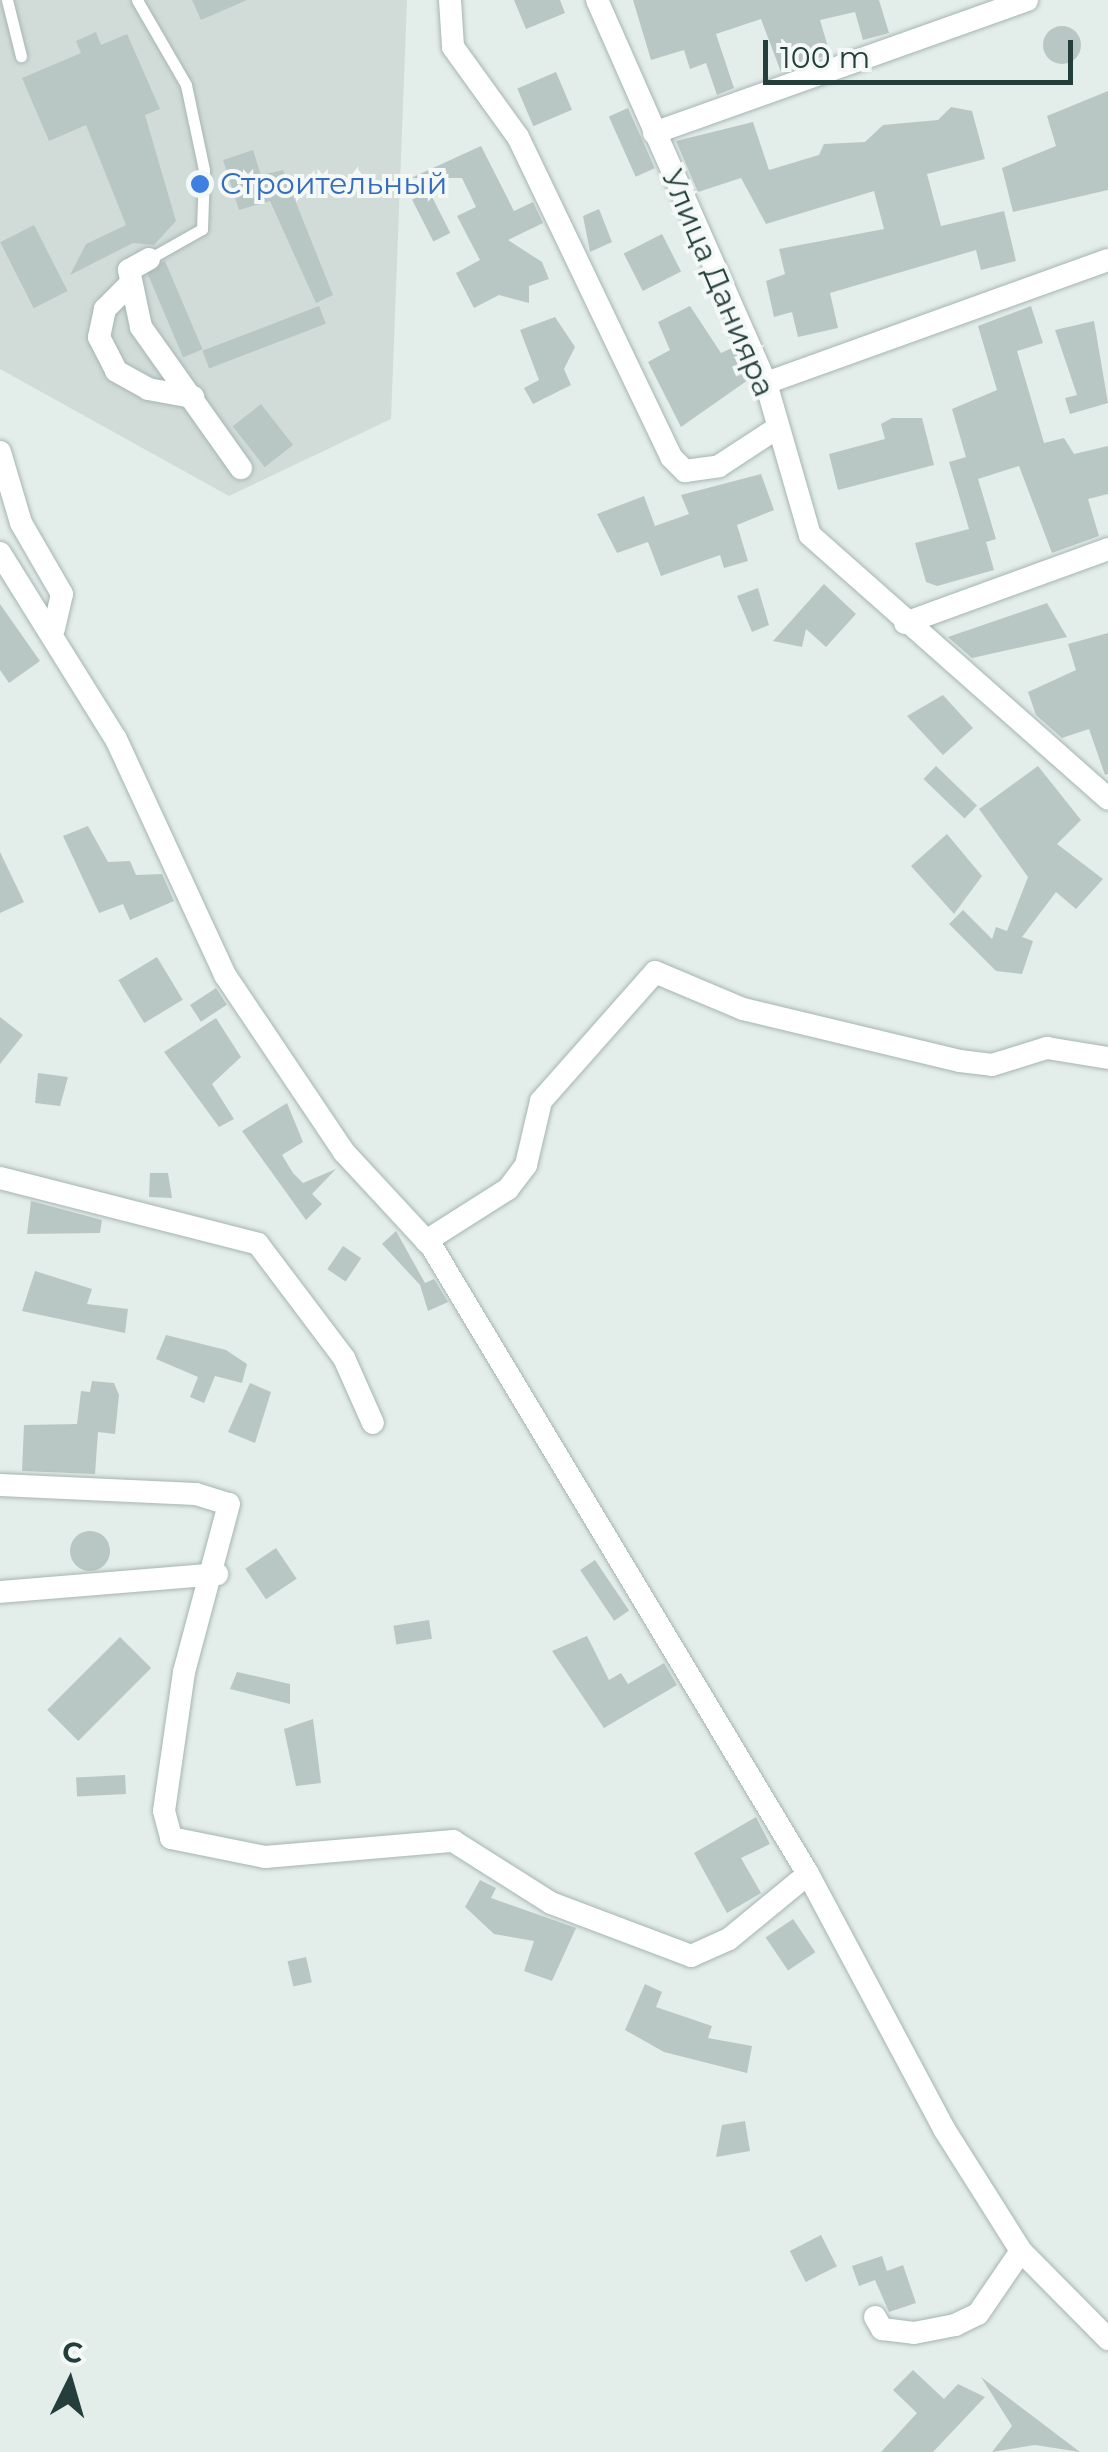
<!DOCTYPE html>
<meta charset="utf-8">
<style>
body{margin:0}
#map{position:relative;width:1108px;height:2452px;overflow:hidden;background:#e3edea;font-family:Montserrat,sans-serif}
div>[style]{position:absolute}
[style*='--x']{left:calc(var(--x)*1px);top:calc(var(--y)*1px);width:calc(var(--w)*1px);rotate:calc(var(--a)*1deg)}
.built>*{inset:0;background:#d1dcd9}
.building>*{inset:0;background:#b9c7c4;transform-origin:0 0}
.round{border-radius:50%}
.roads{filter:drop-shadow(0 0 2px #a6b5b2) drop-shadow(0 0 2px #a6b5b2)}
.service>*{height:11px;margin:-5.5px;padding:0 5.5px;transform-origin:5.5px;border-radius:5.5px;background:#fff}
.minor>*{height:22px;margin:-11px;padding:0 11px;transform-origin:11px;border-radius:11px;background:#fff}
.dots>*{width:28px;height:28px;translate:-50% -50%;box-sizing:border-box;border:5px solid #f4f9f7;border-radius:50%}
span{translate:-50% -50%;white-space:nowrap;text-align:center;line-height:1.15;-webkit-text-stroke:8px #f4f9f7;paint-order:stroke}
.shop-label{font-size:30px;color:#366cbe}
.left{translate:0 -50%;text-align:left}
.street-label{font-size:30px;color:#233e3b}
.north{position:absolute;left:20px;top:2332px;width:100px;height:100px;-webkit-text-stroke:8px #f4f9f7;paint-order:stroke;rotate:5deg;font-size:28px;font-weight:700;line-height:40px;text-align:center;color:#233e3b}
.north::after{content:'';display:block;margin:auto;width:35px;height:45px;background:#233e3b;clip-path:polygon(50% 0,100% 100%,50% 72%,0 100%)}
.scale{position:absolute;left:763px;top:40px;width:310px;height:45px;box-sizing:border-box;border:5px solid #233e3b;border-top:0;padding-left:12px;font-size:30px;line-height:35px;white-space:nowrap;color:#233e3b;-webkit-text-stroke:8px #f4f9f7;paint-order:stroke}
</style>
<div id="map">
<div class="built">
<div style="clip-path:polygon(0 0,407px 0,391px 419px,229px 496px,0 369px)"></div>
</div>
<div class="building">
<div style="clip-path:polygon(192px 0,247px 0,201px 20px)"></div>
<div style="clip-path:polygon(514px 0,560px 0,565px 13px,526px 29px)"></div>
<div style="clip-path:polygon(633px 0,879px 0,889px 33px,863px 40px,855px 12px,820px 20px,830px 54px,781px 72px,761px 19px,716px 34px,734px 88px,717px 95px,706px 63px,690px 69px,684px 50px,651px 60px)"></div>
<div class="round" style="left:1043px;top:26px;width:38px;height:38px"></div>
<div style="clip-path:polygon(96px 32px,101px 45px,127px 34px,160px 109px,145px 115px,176px 221px,154px 245px,133px 243px,70px 275px,86px 244px,126px 225px,86px 125px,49px 141px,22px 78px,81px 53px,76px 41px)"></div>
<div style="left:556px;top:72px;width:41px;height:42px;rotate:67deg"></div>
<div style="clip-path:polygon(1108px 91px,1108px 190px,1013px 212px,1002px 168px,1056px 146px,1047px 116px)"></div>
<div style="clip-path:polygon(951px 107px,972px 111px,985px 159px,927px 174px,941px 226px,1004px 211px,1016px 261px,981px 270px,976px 250px,830px 293px,838px 328px,798px 337px,792px 312px,774px 317px,766px 281px,785px 274px,779px 249px,884px 229px,874px 191px,766px 224px,741px 178px,698px 192px,676px 141px,753px 122px,769px 170px,819px 155px,824px 144px,865px 142px,883px 125px,938px 120px)"></div>
<div style="left:628px;top:108px;width:66px;height:21px;rotate:66deg"></div>
<div style="clip-path:polygon(481px 146px,514px 211px,533px 202px,543px 223px,508px 240px,542px 262px,549px 279px,529px 286px,529px 303px,499px 295px,474px 308px,456px 273px,480px 260px,457px 216px,476px 207px,462px 178px,411px 178px)"></div>
<div style="clip-path:polygon(253px 150px,261px 175px,283px 170px,333px 295px,316px 303px,270px 201px,239px 210px,223px 160px)"></div>
<div style="left:429px;top:191px;width:47px;height:19px;rotate:63deg"></div>
<div style="clip-path:polygon(599px 209px,612px 242px,590px 252px,583px 216px)"></div>
<div style="left:34px;top:225px;width:74px;height:38px;rotate:63deg"></div>
<div style="left:662px;top:234px;width:42px;height:43px;rotate:63deg"></div>
<div style="left:165px;top:261px;width:96px;height:21px;rotate:67deg"></div>
<div style="left:319px;top:306px;width:19px;height:125px;rotate:69deg"></div>
<div style="clip-path:polygon(690px 306px,721px 353px,734px 347px,748px 380px,681px 427px,648px 362px,670px 350px,658px 322px)"></div>
<div style="clip-path:polygon(1031px 306px,1043px 343px,1017px 351px,1044px 443px,1064px 438px,1074px 454px,1108px 446px,1108px 494px,1088px 499px,1099px 536px,1052px 553px,1019px 466px,978px 479px,996px 539px,986px 542px,994px 570px,937px 586px,926px 582px,915px 543px,969px 529px,949px 462px,966px 457px,952px 409px,997px 390px,978px 326px)"></div>
<div style="clip-path:polygon(555px 317px,575px 347px,564px 369px,571px 385px,533px 404px,524px 388px,539px 380px,520px 330px)"></div>
<div style="clip-path:polygon(1094px 321px,1108px 403px,1070px 414px,1065px 398px,1077px 395px,1055px 330px)"></div>
<div style="left:261px;top:404px;width:52px;height:36px;rotate:52deg"></div>
<div style="clip-path:polygon(892px 418px,922px 418px,934px 465px,838px 490px,829px 454px,885px 439px,881px 424px)"></div>
<div style="clip-path:polygon(761px 474px,774px 510px,737px 525px,748px 561px,724px 568px,720px 555px,661px 576px,648px 542px,617px 553px,597px 514px,644px 496px,655px 526px,689px 514px,681px 495px)"></div>
<div style="clip-path:polygon(824px 584px,856px 614px,826px 647px,806px 629px,802px 647px,773px 641px)"></div>
<div style="clip-path:polygon(758px 588px,769px 625px,752px 632px,737px 596px)"></div>
<div style="clip-path:polygon(1047px 603px,1067px 637px,972px 658px,948px 637px)"></div>
<div style="clip-path:polygon(0 604px,40px 661px,9px 683px,0 670px)"></div>
<div style="clip-path:polygon(1108px 633px,1108px 774px,1105px 775px,1089px 729px,1062px 738px,1036px 715px,1028px 692px,1076px 670px,1068px 644px)"></div>
<div style="clip-path:polygon(943px 695px,973px 728px,943px 755px,907px 716px)"></div>
<div style="left:936px;top:766px;width:57px;height:18px;rotate:44deg"></div>
<div style="clip-path:polygon(1038px 766px,1081px 820px,1057px 844px,1103px 879px,1076px 909px,1056px 892px,1022px 937px,1033px 941px,1022px 974px,996px 971px,949px 924px,963px 910px,992px 939px,996px 927px,1007px 931px,1028px 877px,979px 809px)"></div>
<div style="clip-path:polygon(88px 826px,108px 862px,130px 861px,136px 875px,162px 874px,174px 901px,130px 920px,123px 904px,99px 913px,63px 836px)"></div>
<div style="clip-path:polygon(947px 834px,982px 876px,954px 914px,911px 866px)"></div>
<div style="clip-path:polygon(0 852px,24px 902px,0 913px)"></div>
<div style="left:157px;top:957px;width:50px;height:45px;rotate:59deg"></div>
<div style="left:216px;top:988px;width:20px;height:31px;rotate:57deg"></div>
<div style="clip-path:polygon(0 1017px,23px 1035px,0 1064px)"></div>
<div style="clip-path:polygon(216px 1018px,241px 1057px,212px 1084px,234px 1119px,219px 1127px,164px 1052px)"></div>
<div style="clip-path:polygon(38px 1073px,68px 1077px,60px 1106px,35px 1103px)"></div>
<div style="clip-path:polygon(287px 1103px,303px 1142px,282px 1155px,293px 1173px,303px 1183px,336px 1169px,312px 1194px,322px 1204px,306px 1220px,242px 1131px)"></div>
<div style="clip-path:polygon(150px 1173px,168px 1173px,172px 1198px,149px 1197px)"></div>
<div style="clip-path:polygon(31px 1201px,102px 1220px,100px 1233px,27px 1234px)"></div>
<div style="clip-path:polygon(396px 1231px,425px 1283px,434px 1279px,448px 1302px,428px 1311px,420px 1285px,382px 1244px)"></div>
<div style="left:343px;top:1246px;width:22px;height:28px;rotate:34deg"></div>
<div style="clip-path:polygon(35px 1271px,92px 1289px,87px 1304px,128px 1309px,125px 1333px,22px 1311px)"></div>
<div style="clip-path:polygon(166px 1335px,226px 1350px,247px 1364px,242px 1383px,215px 1376px,204px 1403px,190px 1397px,198px 1377px,156px 1359px)"></div>
<div style="clip-path:polygon(92px 1381px,114px 1383px,119px 1395px,115px 1434px,98px 1432px,95px 1474px,22px 1471px,24px 1425px,77px 1424px,81px 1391px,90px 1392px)"></div>
<div style="clip-path:polygon(250px 1383px,271px 1392px,255px 1443px,228px 1432px)"></div>
<div class="round" style="left:70px;top:1531px;width:40px;height:40px"></div>
<div style="left:276px;top:1548px;width:37px;height:37px;rotate:56deg"></div>
<div style="left:595px;top:1560px;width:61px;height:18px;rotate:56deg"></div>
<div style="left:429px;top:1620px;width:19px;height:36px;rotate:81deg"></div>
<div style="clip-path:polygon(587px 1636px,609px 1680px,621px 1673px,628px 1684px,664px 1663px,677px 1685px,604px 1728px,552px 1651px)"></div>
<div style="left:120px;top:1637px;width:44px;height:103px;rotate:45deg"></div>
<div style="clip-path:polygon(237px 1672px,290px 1684px,290px 1704px,230px 1689px)"></div>
<div style="clip-path:polygon(313px 1719px,321px 1783px,296px 1786px,284px 1729px)"></div>
<div style="left:125px;top:1775px;width:19px;height:49px;rotate:87deg"></div>
<div style="clip-path:polygon(756px 1817px,770px 1844px,741px 1858px,761px 1893px,727px 1913px,694px 1853px)"></div>
<div style="clip-path:polygon(480px 1880px,496px 1888px,491px 1898px,576px 1928px,552px 1981px,524px 1971px,534px 1941px,494px 1934px,465px 1907px)"></div>
<div style="left:793px;top:1919px;width:40px;height:33px;rotate:56deg"></div>
<div style="left:306px;top:1957px;width:26px;height:19px;rotate:77deg"></div>
<div style="clip-path:polygon(645px 1984px,662px 1992px,656px 2007px,712px 2026px,708px 2038px,752px 2046px,747px 2073px,664px 2052px,625px 2030px)"></div>
<div style="clip-path:polygon(745px 2121px,750px 2151px,716px 2157px,722px 2125px)"></div>
<div style="left:821px;top:2235px;width:35px;height:35px;rotate:63deg"></div>
<div style="clip-path:polygon(882px 2256px,887px 2271px,903px 2265px,916px 2303px,889px 2312px,875px 2280px,859px 2286px,852px 2266px)"></div>
<div style="clip-path:polygon(913px 2370px,944px 2399px,958px 2384px,985px 2397px,933px 2452px,881px 2452px,917px 2413px,893px 2390px)"></div>
<div style="clip-path:polygon(981px 2377px,1080px 2452px,1035px 2445px,992px 2452px,1012px 2426px)"></div>
</div>
<div class="roads">
<div class="service">
<div style="--x:7;--y:0;--w:58;--a:76"></div>
<div style="--x:137;--y:0;--w:98;--a:60"></div>
<div style="--x:186;--y:85;--w:87;--a:78"></div>
<div style="--x:204;--y:170;--w:59;--a:91.9"></div>
<div style="--x:202;--y:229;--w:61;--a:150.5"></div>
</div>
<div class="minor">
<div style="--x:450;--y:0;--w:47;--a:86.3"></div>
<div style="--x:453;--y:47;--w:111;--a:54.2"></div>
<div style="--x:518;--y:137;--w:355;--a:64.4"></div>
<div style="--x:671;--y:457;--w:20;--a:45"></div>
<div style="--x:685;--y:471;--w:34;--a:-8"></div>
<div style="--x:719;--y:466;--w:66;--a:-33.2"></div>
<div style="--x:597;--y:0;--w:419;--a:66.2"></div>
<div style="--x:766;--y:383;--w:158;--a:73.9"></div>
<div style="--x:810;--y:535;--w:398;--a:41.5"></div>
<div style="--x:654;--y:133;--w:396;--a:-19.6"></div>
<div style="--x:149;--y:259;--w:23;--a:151"></div>
<div style="--x:129;--y:270;--w:58;--a:78.1"></div>
<div style="--x:141;--y:327;--w:173;--a:54.7"></div>
<div style="--x:131;--y:283;--w:37;--a:135"></div>
<div style="--x:105;--y:309;--w:29;--a:102"></div>
<div style="--x:99;--y:337;--w:38;--a:63"></div>
<div style="--x:116;--y:371;--w:37;--a:29"></div>
<div style="--x:148;--y:389;--w:46;--a:10.1"></div>
<div style="--x:766;--y:383;--w:363;--a:-19.8"></div>
<div style="--x:0;--y:452;--w:74;--a:73.5"></div>
<div style="--x:21;--y:523;--w:82;--a:60"></div>
<div style="--x:62;--y:594;--w:35;--a:103"></div>
<div style="--x:0;--y:553;--w:219;--a:58.1"></div>
<div style="--x:116;--y:739;--w:260;--a:65.2"></div>
<div style="--x:225;--y:975;--w:213;--a:56.1"></div>
<div style="--x:344;--y:1152;--w:129;--a:47.2"></div>
<div style="--x:432;--y:1247;--w:731;--a:59.05"></div>
<div style="--x:808;--y:1874;--w:289;--a:61.9"></div>
<div style="--x:944;--y:2129;--w:144;--a:57.7"></div>
<div style="--x:1021;--y:2251;--w:124;--a:45.3"></div>
<div style="--x:905;--y:623;--w:216;--a:-20"></div>
<div style="--x:0;--y:1178;--w:266;--a:14.3"></div>
<div style="--x:258;--y:1244;--w:143;--a:53"></div>
<div style="--x:344;--y:1358;--w:71;--a:66"></div>
<div style="--x:426;--y:1241;--w:97;--a:-32.4"></div>
<div style="--x:508;--y:1189;--w:30;--a:-53"></div>
<div style="--x:526;--y:1165;--w:66;--a:-76.8"></div>
<div style="--x:541;--y:1101;--w:172;--a:-48.5"></div>
<div style="--x:655;--y:972;--w:95;--a:22.8"></div>
<div style="--x:743;--y:1009;--w:223;--a:13.5"></div>
<div style="--x:960;--y:1061;--w:32;--a:7"></div>
<div style="--x:992;--y:1065;--w:58;--a:-17.2"></div>
<div style="--x:1047;--y:1048;--w:62;--a:9.3"></div>
<div style="--x:0;--y:1485;--w:196;--a:2.6"></div>
<div style="--x:196;--y:1494;--w:34;--a:17"></div>
<div style="--x:229;--y:1504;--w:174;--a:105"></div>
<div style="--x:184;--y:1672;--w:140;--a:98.2"></div>
<div style="--x:164;--y:1811;--w:28;--a:75"></div>
<div style="--x:171;--y:1838;--w:96;--a:11.4"></div>
<div style="--x:265;--y:1857;--w:189;--a:-4.9"></div>
<div style="--x:453;--y:1841;--w:116;--a:32.3"></div>
<div style="--x:551;--y:1903;--w:150;--a:20.7"></div>
<div style="--x:691;--y:1956;--w:42;--a:-24.1"></div>
<div style="--x:729;--y:1939;--w:102;--a:-39.4"></div>
<div style="--x:0;--y:1592;--w:218;--a:-4.7"></div>
<div style="--x:875;--y:2317;--w:14;--a:60"></div>
<div style="--x:882;--y:2329;--w:32;--a:7"></div>
<div style="--x:914;--y:2333;--w:42;--a:-11"></div>
<div style="--x:955;--y:2325;--w:25;--a:-26"></div>
<div style="--x:978;--y:2314;--w:76;--a:-55.7"></div>
</div>
</div>
<div class="dots">
<div style="left:200px;top:184px;background:#3f7fe0"></div>
</div>
<div class="shop-label">
<span class="left" style="left:220px;top:184px">Строительный</span>
</div>
<div class="street-label">
<span style="left:718px;top:283px;rotate:67deg">Улица Данияра</span>
</div>
<div class="north">С</div>
<div class="scale">100 m</div>
</div>
